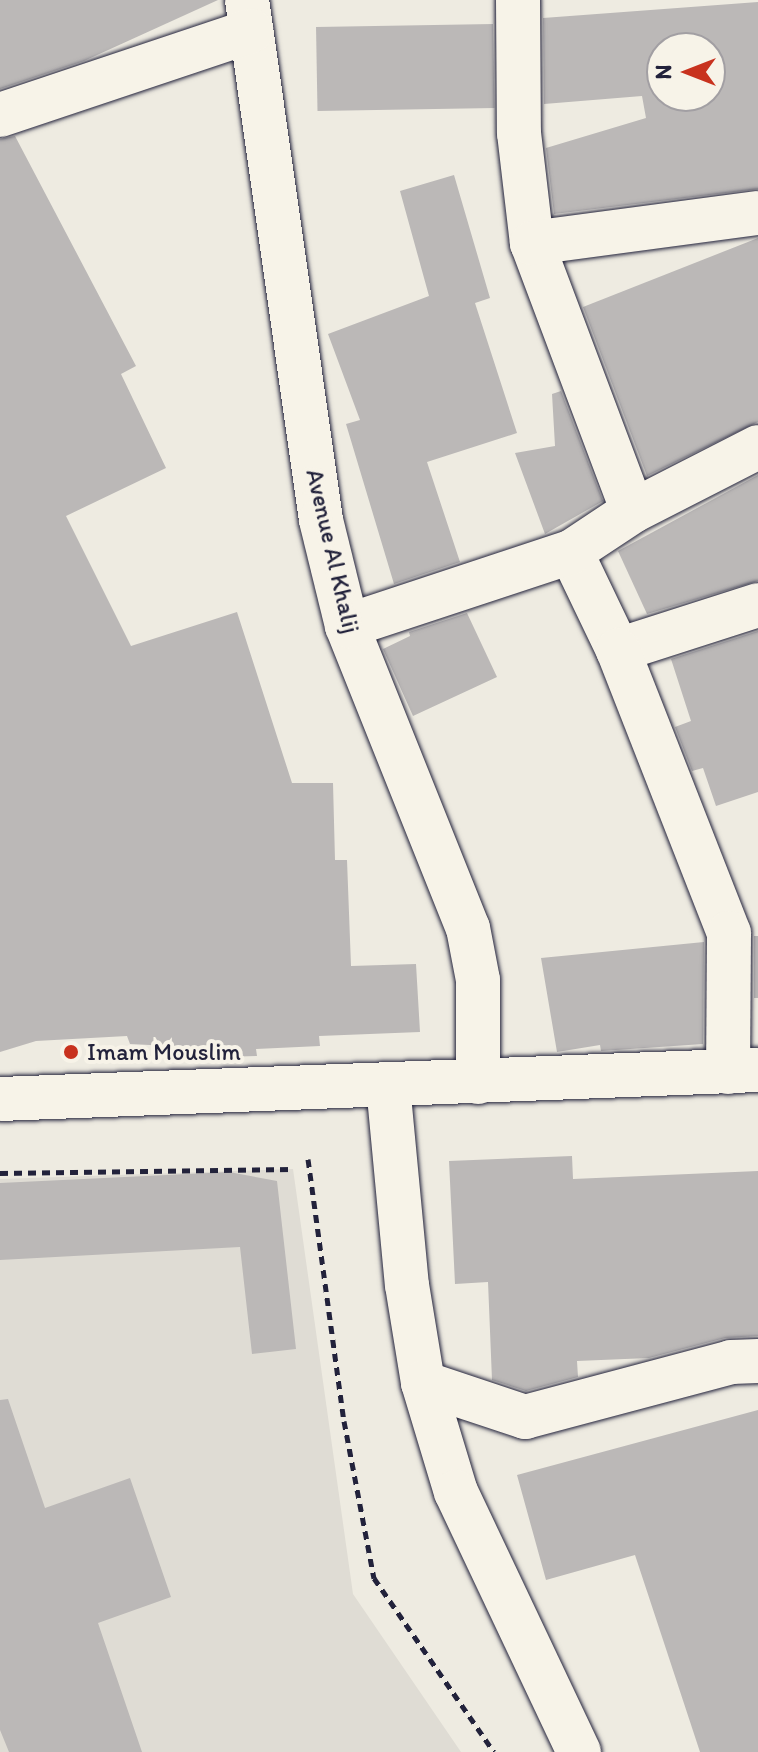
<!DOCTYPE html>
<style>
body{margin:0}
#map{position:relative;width:758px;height:1752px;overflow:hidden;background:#eeebe1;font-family:Itim,sans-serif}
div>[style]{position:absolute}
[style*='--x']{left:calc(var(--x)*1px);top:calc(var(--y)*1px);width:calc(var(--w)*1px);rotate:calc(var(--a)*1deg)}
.built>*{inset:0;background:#dfdcd4}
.building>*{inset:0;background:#bbb8b7;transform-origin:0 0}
.path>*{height:5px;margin-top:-2.5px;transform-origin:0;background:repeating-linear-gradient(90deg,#22223b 0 8px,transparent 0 14px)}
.roads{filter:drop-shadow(0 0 2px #22223b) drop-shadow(0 0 2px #22223b)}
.street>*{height:44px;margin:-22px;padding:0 22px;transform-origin:22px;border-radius:22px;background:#f7f3e8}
.dots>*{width:22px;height:22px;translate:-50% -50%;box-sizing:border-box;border:4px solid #f7f3e8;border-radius:50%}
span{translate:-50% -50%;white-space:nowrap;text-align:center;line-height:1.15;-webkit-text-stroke:8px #f7f3e8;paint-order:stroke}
.street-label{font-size:24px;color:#22223b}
.poi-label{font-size:24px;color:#22223b}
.left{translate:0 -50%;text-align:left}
.north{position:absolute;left:646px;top:32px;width:80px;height:80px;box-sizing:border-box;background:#f7f3e8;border:2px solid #a29fa3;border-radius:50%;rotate:270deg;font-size:22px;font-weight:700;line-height:32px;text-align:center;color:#22223b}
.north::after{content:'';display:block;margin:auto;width:28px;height:36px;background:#c8321e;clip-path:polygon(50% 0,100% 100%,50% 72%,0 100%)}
</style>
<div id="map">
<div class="built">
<div style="clip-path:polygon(293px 1169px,353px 1594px,461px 1752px,0 1752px,0 1179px)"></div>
</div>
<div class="building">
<div style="clip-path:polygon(0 0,218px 0,84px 61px,0 89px)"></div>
<div style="clip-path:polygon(evenodd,758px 2px,758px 189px,554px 214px,546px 148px,646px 118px,642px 96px,544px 104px,543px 18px,758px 2px,662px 48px,710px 48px,710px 96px,662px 96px,662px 48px)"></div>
<div style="left:493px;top:24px;width:84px;height:177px;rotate:89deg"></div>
<div style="clip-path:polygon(15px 136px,136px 366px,121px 374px,166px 468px,66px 516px,131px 646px,237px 612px,292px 783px,333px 783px,335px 860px,347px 860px,351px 966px,416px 964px,420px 1032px,319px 1036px,320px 1046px,256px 1049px,257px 1056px,189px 1058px,189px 1047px,130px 1044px,127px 1036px,36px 1041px,0 1052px,0 139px)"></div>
<div style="clip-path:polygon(454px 175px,490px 298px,475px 303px,517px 433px,427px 462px,460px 562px,394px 584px,346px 424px,360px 420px,328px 334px,429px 296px,400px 191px)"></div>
<div style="clip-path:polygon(758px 238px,758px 422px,647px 476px,583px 307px)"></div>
<div style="clip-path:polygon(561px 391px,603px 501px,545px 534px,515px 453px,555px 446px,552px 394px)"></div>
<div style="clip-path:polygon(758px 475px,758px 581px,647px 614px,618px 551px)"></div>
<div style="clip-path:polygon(467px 613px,497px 677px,413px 716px,383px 649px,410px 636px,409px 632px)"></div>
<div style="clip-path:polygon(758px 631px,758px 792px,716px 806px,703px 768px,692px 771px,675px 727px,691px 721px,671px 659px)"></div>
<div style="left:754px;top:936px;width:4px;height:62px"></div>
<div style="clip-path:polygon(704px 942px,703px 1044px,601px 1051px,600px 1045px,557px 1052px,541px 958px)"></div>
<div style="clip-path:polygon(572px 1156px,573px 1179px,758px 1171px,758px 1336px,725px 1338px,649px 1358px,577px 1361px,578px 1377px,526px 1391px,492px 1380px,488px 1282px,455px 1284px,449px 1161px)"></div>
<div style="clip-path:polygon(229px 1172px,277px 1181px,296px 1349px,252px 1354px,240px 1247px,0 1260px,0 1183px)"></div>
<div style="clip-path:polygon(8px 1399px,45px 1508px,130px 1478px,171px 1597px,98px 1623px,142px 1752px,9px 1752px,0 1730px,0 1400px)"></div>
<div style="clip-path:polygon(758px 1410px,758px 1752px,700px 1752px,635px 1555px,546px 1580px,517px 1475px)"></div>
</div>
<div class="path">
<div style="--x:308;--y:1159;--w:264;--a:82.2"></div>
<div style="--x:344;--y:1421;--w:160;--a:79.2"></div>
<div style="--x:374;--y:1578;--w:211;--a:55.4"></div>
<div style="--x:0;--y:1173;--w:293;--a:-0.8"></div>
</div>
<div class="roads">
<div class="street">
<div style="--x:247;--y:0;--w:525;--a:81.9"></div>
<div style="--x:321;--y:520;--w:109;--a:76.2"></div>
<div style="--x:347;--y:626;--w:325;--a:68.2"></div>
<div style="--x:468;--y:928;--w:53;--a:79.1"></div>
<div style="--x:478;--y:980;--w:102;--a:90"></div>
<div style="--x:518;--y:0;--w:133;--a:89.6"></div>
<div style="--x:519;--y:133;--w:111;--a:83.3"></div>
<div style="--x:532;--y:243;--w:286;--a:69.4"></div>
<div style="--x:0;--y:115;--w:265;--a:-18.5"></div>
<div style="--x:532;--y:243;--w:228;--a:-7.6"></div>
<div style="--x:571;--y:552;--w:109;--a:64.4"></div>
<div style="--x:618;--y:650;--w:147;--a:-17.8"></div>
<div style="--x:347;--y:626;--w:236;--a:-18.3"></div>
<div style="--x:571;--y:552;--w:74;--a:-33.5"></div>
<div style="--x:633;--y:511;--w:140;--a:-27.1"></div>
<div style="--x:618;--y:650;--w:304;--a:68.6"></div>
<div style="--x:729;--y:933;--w:139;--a:90.4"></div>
<div style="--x:388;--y:1085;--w:201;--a:84.6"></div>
<div style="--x:407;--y:1285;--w:99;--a:80.7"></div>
<div style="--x:423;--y:1383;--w:114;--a:73.2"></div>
<div style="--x:456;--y:1492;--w:288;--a:64.7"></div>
<div style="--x:0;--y:1099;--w:759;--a:-2.19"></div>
<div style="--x:423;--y:1383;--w:108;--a:18.4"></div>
<div style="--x:525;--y:1417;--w:213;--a:-14.9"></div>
<div style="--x:731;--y:1362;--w:27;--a:-2"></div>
</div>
</div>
<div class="dots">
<div style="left:71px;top:1052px;background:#c8321e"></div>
</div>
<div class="street-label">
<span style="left:333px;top:551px;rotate:77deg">Avenue Al Khalij</span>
</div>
<div class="poi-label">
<span class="left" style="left:87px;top:1052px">Imam Mouslim</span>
</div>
<div class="north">N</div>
</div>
